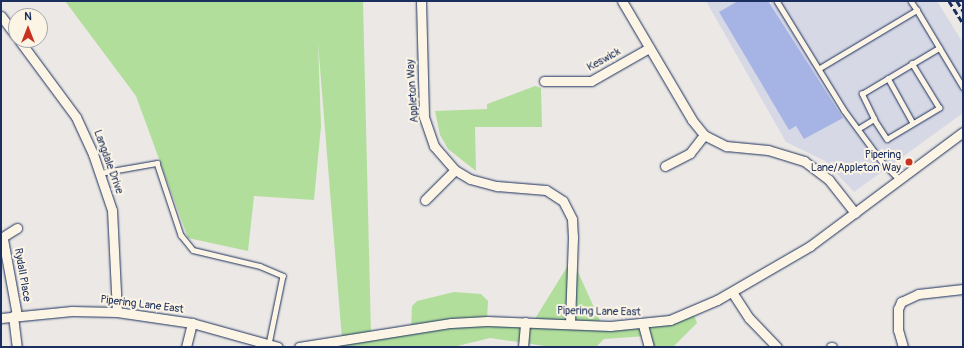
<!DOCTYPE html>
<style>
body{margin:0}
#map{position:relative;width:964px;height:348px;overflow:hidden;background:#ebe8e5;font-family:Pangolin,sans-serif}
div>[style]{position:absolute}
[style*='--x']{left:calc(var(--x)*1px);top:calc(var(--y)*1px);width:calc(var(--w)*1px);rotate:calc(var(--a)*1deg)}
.built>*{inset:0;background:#d6d8e5}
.green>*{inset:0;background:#b2de9c}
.building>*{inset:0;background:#a5b4e4}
.roads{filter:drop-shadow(0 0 1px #1b2f5e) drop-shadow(0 0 1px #1b2f5e)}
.service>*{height:4.5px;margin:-2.25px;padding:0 2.25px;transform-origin:2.25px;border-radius:2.25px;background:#fcf5e5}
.minor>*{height:9px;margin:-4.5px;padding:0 4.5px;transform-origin:4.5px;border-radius:4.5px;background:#fcf5e5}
.rail>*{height:3px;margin-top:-1.5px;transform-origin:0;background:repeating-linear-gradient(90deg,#1b2f5e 0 6px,transparent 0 9px)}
.dots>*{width:11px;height:11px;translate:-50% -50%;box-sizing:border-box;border:2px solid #fcf5e5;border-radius:50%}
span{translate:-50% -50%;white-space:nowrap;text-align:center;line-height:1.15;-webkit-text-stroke:4px #fcf5e5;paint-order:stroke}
.street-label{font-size:11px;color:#1b2f5e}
.poi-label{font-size:11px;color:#1b2f5e}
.right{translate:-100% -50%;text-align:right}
.frame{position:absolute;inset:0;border:2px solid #1b2f5e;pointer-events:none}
.north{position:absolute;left:8px;top:8px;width:40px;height:40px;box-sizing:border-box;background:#fcf5e5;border:1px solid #a2a6af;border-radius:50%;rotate:0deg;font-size:11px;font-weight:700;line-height:16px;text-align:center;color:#1b2f5e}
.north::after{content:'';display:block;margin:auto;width:14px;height:18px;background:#c8321e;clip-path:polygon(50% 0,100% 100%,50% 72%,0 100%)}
</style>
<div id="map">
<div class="built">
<div style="clip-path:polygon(706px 1px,937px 1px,963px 43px,963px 113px,854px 192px,825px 161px,786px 142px)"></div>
</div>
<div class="green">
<div style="clip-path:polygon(65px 1px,363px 1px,371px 335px,411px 329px,412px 306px,417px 301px,454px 292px,481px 294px,488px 301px,487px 320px,533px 322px,572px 259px,602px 325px,693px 312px,697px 323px,673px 347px,649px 347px,646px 336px,604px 339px,596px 347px,552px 347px,490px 338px,453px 347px,327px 347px,342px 339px,318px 43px,321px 126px,314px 200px,254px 196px,248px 251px,188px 238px,136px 96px)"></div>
<div style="clip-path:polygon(535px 86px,541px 88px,542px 127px,475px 127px,476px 171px,448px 149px,440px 135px,435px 111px,487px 109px,487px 104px)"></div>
</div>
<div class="building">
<div style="clip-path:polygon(738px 1px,768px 1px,843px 118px,804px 139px,796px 126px,789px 130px,719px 12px)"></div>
</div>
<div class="roads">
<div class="service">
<div style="--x:777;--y:1;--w:128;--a:58.4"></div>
<div style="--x:844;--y:110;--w:66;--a:53.7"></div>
<div style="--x:883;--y:163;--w:21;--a:45"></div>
<div style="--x:911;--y:1;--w:11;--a:56"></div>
<div style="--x:820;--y:68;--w:113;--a:-30.9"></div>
<div style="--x:917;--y:10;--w:90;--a:59.1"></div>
<div style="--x:888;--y:78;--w:51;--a:60.9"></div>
<div style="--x:874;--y:119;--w:24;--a:57"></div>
<div style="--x:887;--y:139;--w:61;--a:-30.8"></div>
<div style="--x:939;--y:108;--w:52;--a:-121.5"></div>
<div style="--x:858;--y:129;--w:19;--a:-32"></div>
<div style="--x:874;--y:119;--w:28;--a:-116"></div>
<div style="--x:862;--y:94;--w:90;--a:-30.9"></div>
<div style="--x:100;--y:173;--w:58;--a:-10"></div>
<div style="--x:157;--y:163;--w:76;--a:71.6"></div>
<div style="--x:181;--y:235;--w:19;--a:51"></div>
<div style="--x:193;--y:250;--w:69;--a:13.4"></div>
<div style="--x:260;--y:266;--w:25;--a:23"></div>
<div style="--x:283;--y:276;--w:69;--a:101.6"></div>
</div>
<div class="minor">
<div style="--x:421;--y:1;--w:116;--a:88.5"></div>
<div style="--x:424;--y:117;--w:31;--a:71"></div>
<div style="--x:434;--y:146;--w:32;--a:49"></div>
<div style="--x:455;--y:170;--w:17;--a:31"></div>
<div style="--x:470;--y:179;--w:28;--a:15"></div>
<div style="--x:497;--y:186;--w:49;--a:4.7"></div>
<div style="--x:546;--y:190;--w:20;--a:33"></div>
<div style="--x:563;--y:201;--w:20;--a:63"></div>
<div style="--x:572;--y:219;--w:18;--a:87"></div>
<div style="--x:573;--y:237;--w:87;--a:92"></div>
<div style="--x:622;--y:1;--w:138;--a:59.5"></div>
<div style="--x:692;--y:120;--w:19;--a:51"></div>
<div style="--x:704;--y:135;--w:25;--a:27"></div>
<div style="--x:726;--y:146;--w:42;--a:5.4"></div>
<div style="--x:768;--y:150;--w:38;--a:17"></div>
<div style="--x:804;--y:161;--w:31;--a:37"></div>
<div style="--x:829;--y:180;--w:42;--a:51.8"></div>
<div style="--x:1;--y:16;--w:25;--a:53"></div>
<div style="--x:19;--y:40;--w:96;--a:53.5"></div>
<div style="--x:76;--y:117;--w:41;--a:65.3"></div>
<div style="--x:93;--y:154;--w:59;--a:71.3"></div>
<div style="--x:112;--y:210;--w:102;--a:87.2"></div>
<div style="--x:544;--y:81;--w:47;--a:0"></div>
<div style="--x:591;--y:81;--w:67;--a:-29.6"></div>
<div style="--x:665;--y:166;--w:28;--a:-27"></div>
<div style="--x:690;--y:153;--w:23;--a:-52"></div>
<div style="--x:425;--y:200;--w:42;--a:-45"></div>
<div style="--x:1;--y:238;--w:19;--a:-32"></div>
<div style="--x:3;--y:239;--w:77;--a:79.6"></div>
<div style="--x:732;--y:292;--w:31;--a:57"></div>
<div style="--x:749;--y:318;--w:40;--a:46"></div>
<div style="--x:13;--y:316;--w:31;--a:83"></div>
<div style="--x:1;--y:318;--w:71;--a:-5.6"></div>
<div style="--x:72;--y:311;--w:45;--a:1.3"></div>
<div style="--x:117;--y:312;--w:76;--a:8.3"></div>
<div style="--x:192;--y:323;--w:89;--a:15.6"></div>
<div style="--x:643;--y:325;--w:23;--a:75"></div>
<div style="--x:186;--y:347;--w:25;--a:-76"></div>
<div style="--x:299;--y:347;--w:154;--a:-9"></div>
<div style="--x:451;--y:323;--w:36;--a:-3"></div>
<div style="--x:487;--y:321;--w:123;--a:2.3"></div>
<div style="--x:610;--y:326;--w:60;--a:-5.7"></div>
<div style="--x:670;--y:320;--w:51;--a:-23.1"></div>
<div style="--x:717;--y:300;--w:108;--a:-30.1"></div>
<div style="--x:810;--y:246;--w:191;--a:-36.7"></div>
<div style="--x:523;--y:347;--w:25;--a:-85"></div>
<div style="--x:831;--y:347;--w:1;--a:0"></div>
<div style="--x:903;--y:347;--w:18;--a:-106"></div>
<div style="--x:898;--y:330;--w:21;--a:-90"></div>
<div style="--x:898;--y:309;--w:8;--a:-67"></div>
<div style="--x:901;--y:302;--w:19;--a:-25"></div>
<div style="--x:918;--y:294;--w:45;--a:-6.3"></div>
</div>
</div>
<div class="rail">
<div style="--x:949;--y:1;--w:26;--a:58"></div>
<div style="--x:957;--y:1;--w:12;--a:59"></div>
</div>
<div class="dots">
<div style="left:909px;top:162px;background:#c8321e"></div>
</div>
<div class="street-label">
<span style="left:604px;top:60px;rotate:-29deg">Keswick</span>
<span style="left:413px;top:91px;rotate:-94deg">Appleton Way</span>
<span style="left:108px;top:162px;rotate:70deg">Langdale Drive</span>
<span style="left:22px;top:275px;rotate:80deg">Rydall Place</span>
<span style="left:142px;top:305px;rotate:7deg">Pipering Lane East</span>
<span style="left:599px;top:312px;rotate:1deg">Pipering Lane East</span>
</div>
<div class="poi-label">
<span class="right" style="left:901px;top:162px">Pipering<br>Lane/Appleton Way</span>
</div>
<div class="frame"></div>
<div class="north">N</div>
</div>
